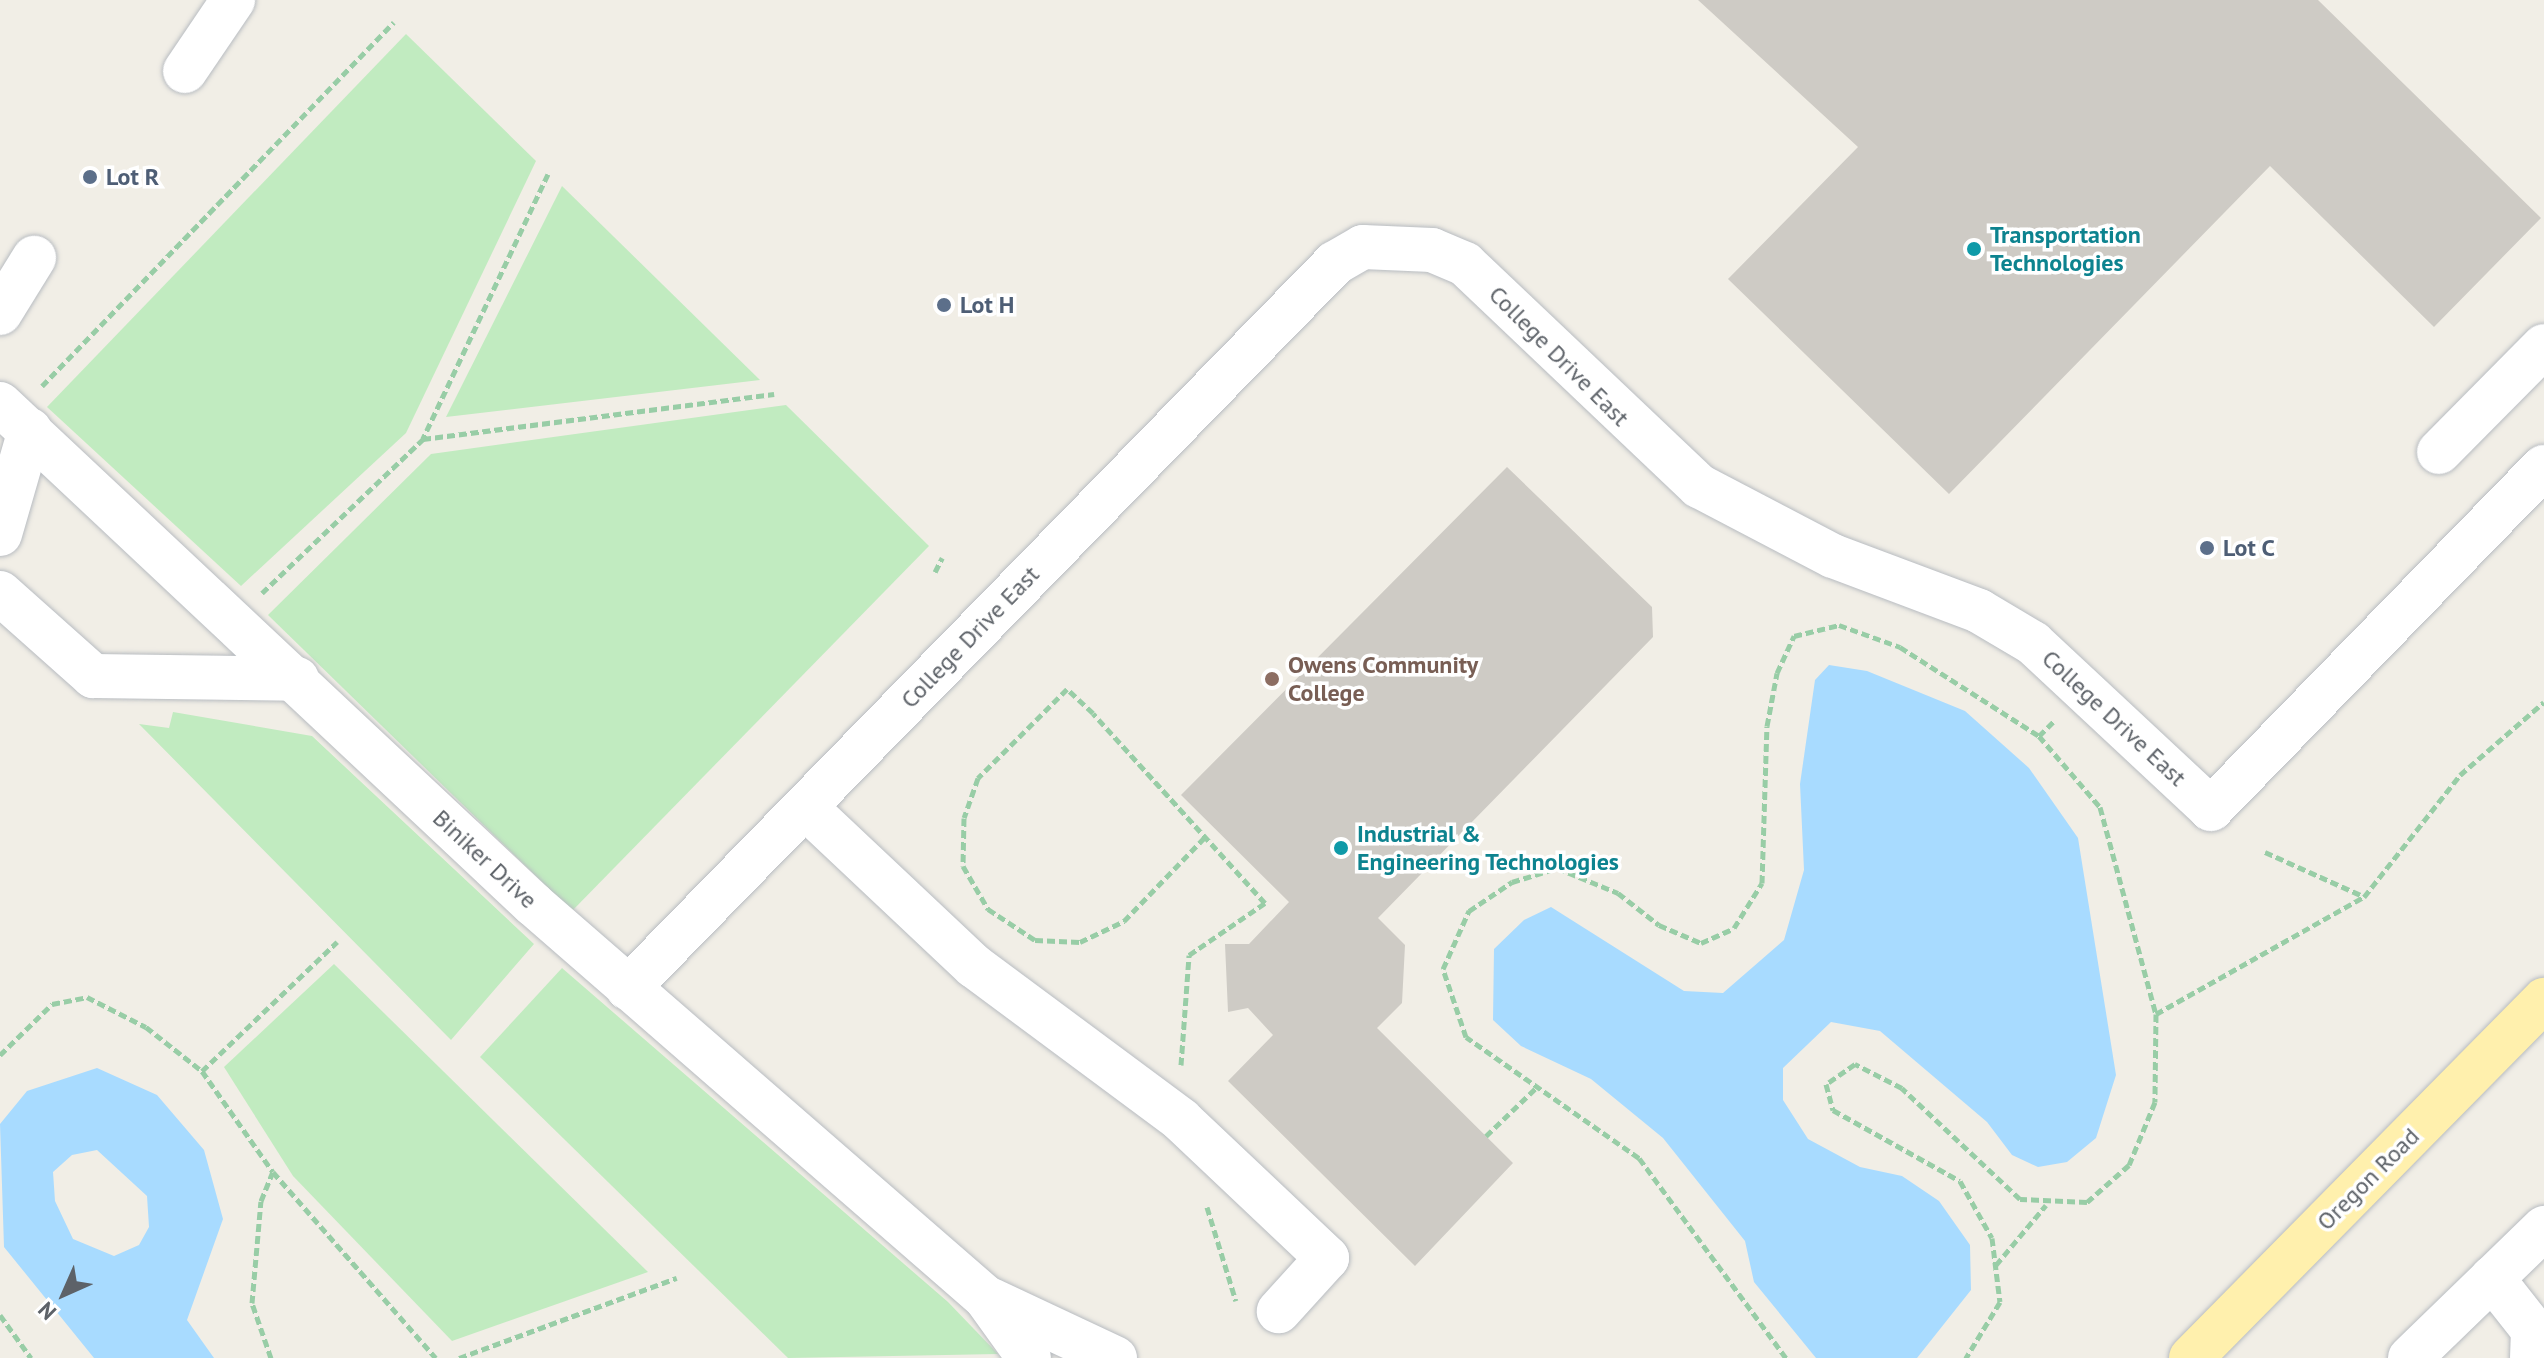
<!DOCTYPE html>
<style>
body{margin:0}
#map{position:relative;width:2544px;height:1358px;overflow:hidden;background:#f1eee6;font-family:"PT Sans",sans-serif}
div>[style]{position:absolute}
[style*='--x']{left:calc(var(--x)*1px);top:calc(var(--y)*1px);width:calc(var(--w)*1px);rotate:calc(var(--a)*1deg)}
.green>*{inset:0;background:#c1ebc0}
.water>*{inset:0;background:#a8dbff}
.building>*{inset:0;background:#cecbc5}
.path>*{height:5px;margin-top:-2.5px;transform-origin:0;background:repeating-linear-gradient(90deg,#98cda6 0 8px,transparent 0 12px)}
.roads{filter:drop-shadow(0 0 2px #b8bcc1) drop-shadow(0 0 2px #b8bcc1)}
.minor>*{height:44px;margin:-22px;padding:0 22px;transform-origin:22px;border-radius:22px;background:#fff}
.major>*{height:44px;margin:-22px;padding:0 22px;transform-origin:22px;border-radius:22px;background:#fff0ad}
.dots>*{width:22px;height:22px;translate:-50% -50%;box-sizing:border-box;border:4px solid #fff;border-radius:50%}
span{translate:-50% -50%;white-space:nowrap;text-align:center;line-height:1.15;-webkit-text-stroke:7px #fff;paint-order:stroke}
.service-label{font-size:24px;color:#4e5e75;font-weight:700}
.left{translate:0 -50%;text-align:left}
.culture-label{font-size:24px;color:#0d838f;font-weight:700}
.street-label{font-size:24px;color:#5d6268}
.education-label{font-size:24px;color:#785e54;font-weight:700}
.north{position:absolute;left:24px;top:1254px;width:80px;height:80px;-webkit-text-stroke:6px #fff;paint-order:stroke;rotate:225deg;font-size:22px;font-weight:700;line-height:32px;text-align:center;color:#5d6268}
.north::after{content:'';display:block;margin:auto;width:28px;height:36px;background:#5d6268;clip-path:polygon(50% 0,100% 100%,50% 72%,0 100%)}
</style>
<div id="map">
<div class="green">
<div style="clip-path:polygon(406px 34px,536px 161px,406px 433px,241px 586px,47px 407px)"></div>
<div style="clip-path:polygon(562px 186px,760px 380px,446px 417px)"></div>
<div style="clip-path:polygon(786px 405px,929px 546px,572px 911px,268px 615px,431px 454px)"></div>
<div style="clip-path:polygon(173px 712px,312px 736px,534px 944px,451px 1040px,139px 724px,169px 728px)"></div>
<div style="clip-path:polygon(334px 964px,648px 1272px,452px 1341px,293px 1176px,224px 1067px)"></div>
<div style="clip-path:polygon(562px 968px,948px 1302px,998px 1354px,788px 1358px,480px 1057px)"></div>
</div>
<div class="water">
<div style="clip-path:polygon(1829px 665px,1867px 671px,1965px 711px,2029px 768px,2078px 838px,2116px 1075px,2096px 1138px,2067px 1162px,2038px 1167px,2012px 1155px,1987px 1122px,1880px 1031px,1831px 1022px,1783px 1068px,1783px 1100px,1808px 1139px,1860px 1167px,1902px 1176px,1939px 1201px,1970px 1245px,1971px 1290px,1917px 1358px,1816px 1358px,1754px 1282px,1745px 1241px,1663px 1138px,1591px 1079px,1521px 1046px,1493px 1020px,1494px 949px,1524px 920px,1551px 907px,1684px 991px,1723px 993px,1784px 940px,1804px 870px,1800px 784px,1815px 680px)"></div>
<div style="clip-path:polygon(evenodd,97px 1068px,157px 1095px,204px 1150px,223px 1219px,187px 1320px,214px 1358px,94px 1358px,4px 1247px,0 1124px,27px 1091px,97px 1068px,97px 1150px,147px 1196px,149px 1227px,139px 1245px,114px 1256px,73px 1239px,55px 1201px,53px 1172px,72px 1155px,97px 1150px)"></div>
</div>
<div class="building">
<div style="clip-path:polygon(1698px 0,2318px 0,2541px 218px,2434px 327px,2270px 166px,1949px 494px,1728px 279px,1858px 147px)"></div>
<div style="clip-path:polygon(1507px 467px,1652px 607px,1653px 637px,1378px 918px,1405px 945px,1402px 1003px,1377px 1028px,1513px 1163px,1415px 1266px,1228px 1081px,1273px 1035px,1248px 1008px,1228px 1012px,1225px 944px,1249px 944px,1289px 902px,1181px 795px)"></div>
</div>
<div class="path">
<div style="--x:548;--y:174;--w:293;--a:115.3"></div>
<div style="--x:423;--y:439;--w:354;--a:-7.3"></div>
<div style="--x:42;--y:386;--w:506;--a:-45.96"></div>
<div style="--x:935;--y:572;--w:16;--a:-63"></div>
<div style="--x:262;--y:593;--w:223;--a:-43.7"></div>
<div style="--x:2039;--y:736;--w:23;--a:-45"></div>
<div style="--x:2265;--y:852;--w:107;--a:24.2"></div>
<div style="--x:2156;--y:1014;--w:239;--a:-29.4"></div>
<div style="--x:2364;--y:897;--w:155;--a:-51.8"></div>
<div style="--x:2460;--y:775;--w:111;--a:-41"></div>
<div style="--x:0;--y:1055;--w:73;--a:-44.4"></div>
<div style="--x:52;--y:1004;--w:36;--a:-11"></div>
<div style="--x:87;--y:997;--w:66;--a:27"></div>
<div style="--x:146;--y:1027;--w:71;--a:38.2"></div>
<div style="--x:202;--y:1071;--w:123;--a:54.9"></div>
<div style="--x:273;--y:1172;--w:247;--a:48.8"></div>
<div style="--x:1181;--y:1065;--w:110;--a:-85.8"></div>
<div style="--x:1189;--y:955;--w:92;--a:-34.4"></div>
<div style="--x:1265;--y:903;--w:256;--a:-132.2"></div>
<div style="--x:1093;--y:713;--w:35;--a:-137"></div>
<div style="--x:1067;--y:689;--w:126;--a:135"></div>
<div style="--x:978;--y:778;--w:42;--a:109.3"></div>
<div style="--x:964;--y:818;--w:48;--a:91.2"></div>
<div style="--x:963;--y:866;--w:50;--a:59.8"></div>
<div style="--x:988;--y:909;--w:56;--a:33.4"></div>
<div style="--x:1035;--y:940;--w:45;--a:2.5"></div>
<div style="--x:1080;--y:942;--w:49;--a:-25.5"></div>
<div style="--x:1124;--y:921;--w:117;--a:-46"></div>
<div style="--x:202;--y:1071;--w:187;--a:-43.7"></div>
<div style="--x:1486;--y:1136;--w:71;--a:-43.9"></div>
<div style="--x:1207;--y:1207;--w:98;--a:72.9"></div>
<div style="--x:1996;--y:1265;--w:78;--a:-50.2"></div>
<div style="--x:0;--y:1315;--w:53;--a:54.2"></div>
<div style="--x:271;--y:1358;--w:58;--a:-109.1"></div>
<div style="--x:252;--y:1303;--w:102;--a:-85"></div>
<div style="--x:261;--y:1201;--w:31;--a:-68"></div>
<div style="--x:459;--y:1358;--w:232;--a:-20.2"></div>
<div style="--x:1786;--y:1358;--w:248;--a:-126.3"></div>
<div style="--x:1639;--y:1158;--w:211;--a:-145"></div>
<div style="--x:1466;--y:1037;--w:72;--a:-108.7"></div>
<div style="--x:1443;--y:969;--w:64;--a:-65.9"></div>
<div style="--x:1469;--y:911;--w:52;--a:-34"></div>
<div style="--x:1512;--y:882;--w:47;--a:-17.3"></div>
<div style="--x:1557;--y:868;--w:66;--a:22.3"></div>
<div style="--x:1618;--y:893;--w:52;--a:38"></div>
<div style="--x:1659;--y:925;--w:46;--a:23.2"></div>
<div style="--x:1701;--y:943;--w:36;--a:-24"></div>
<div style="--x:1734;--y:928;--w:53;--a:-58.1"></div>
<div style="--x:1762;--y:883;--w:157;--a:-88.2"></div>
<div style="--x:1767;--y:726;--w:54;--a:-79.3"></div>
<div style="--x:1777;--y:673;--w:41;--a:-65.3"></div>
<div style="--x:1794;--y:636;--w:46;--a:-13.7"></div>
<div style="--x:1839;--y:625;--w:65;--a:19.8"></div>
<div style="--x:1900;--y:647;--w:165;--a:32.6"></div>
<div style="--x:2039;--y:736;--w:94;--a:49.3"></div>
<div style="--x:2100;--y:807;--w:214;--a:74.9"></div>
<div style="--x:2156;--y:1014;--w:88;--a:90.7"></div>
<div style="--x:2155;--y:1102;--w:68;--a:112.4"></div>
<div style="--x:2129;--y:1165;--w:56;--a:138.6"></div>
<div style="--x:2087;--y:1202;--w:67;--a:-177.4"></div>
<div style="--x:2020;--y:1199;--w:162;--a:-136.8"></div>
<div style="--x:1902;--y:1088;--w:53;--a:-152.9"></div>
<div style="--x:1855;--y:1064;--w:35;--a:145"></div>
<div style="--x:1826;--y:1084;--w:27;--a:75"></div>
<div style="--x:1833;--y:1110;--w:145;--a:29.2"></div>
<div style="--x:1960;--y:1181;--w:65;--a:60.7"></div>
<div style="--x:1992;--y:1238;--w:64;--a:82.9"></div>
<div style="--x:2000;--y:1302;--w:66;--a:121.3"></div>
</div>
<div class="roads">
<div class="minor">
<div style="--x:185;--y:71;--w:86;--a:-55.9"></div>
<div style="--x:0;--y:313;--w:65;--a:-58.3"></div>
<div style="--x:0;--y:404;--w:731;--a:43.17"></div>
<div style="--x:533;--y:904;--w:599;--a:41.01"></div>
<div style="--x:985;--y:1297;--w:75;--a:54.2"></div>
<div style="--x:2439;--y:452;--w:149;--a:-45.3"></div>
<div style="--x:0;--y:534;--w:108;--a:-73.9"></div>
<div style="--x:0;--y:593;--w:125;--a:41.7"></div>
<div style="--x:93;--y:676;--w:204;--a:0.8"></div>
<div style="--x:805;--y:807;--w:232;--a:43.3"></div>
<div style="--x:974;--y:966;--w:258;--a:36.6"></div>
<div style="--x:1181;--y:1120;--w:201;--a:43.4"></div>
<div style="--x:1327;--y:1258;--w:72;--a:132.2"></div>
<div style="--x:628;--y:988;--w:1013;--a:-45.72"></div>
<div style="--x:1335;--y:263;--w:32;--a:-30"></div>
<div style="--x:1363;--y:247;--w:69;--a:2.5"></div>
<div style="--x:1432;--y:250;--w:36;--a:23"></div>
<div style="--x:1465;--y:264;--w:323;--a:43.5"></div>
<div style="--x:1699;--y:486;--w:151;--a:27.6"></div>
<div style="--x:1833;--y:556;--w:156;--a:20.6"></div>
<div style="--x:1979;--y:611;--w:63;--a:30.7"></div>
<div style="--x:2033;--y:643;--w:243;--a:43"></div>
<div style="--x:2211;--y:809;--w:477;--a:-45.8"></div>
<div style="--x:2492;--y:1278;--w:66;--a:51.7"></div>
<div style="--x:2533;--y:1330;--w:28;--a:92"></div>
<div style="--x:991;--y:1300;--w:137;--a:25.1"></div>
<div style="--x:2410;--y:1358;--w:187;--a:-44.1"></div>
</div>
<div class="major">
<div style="--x:2191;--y:1358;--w:503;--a:-45.4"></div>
</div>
</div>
<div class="dots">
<div style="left:90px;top:177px;background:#5c6f8a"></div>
<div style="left:1974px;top:249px;background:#0f9aa8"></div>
<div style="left:944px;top:305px;background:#5c6f8a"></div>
<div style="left:2207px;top:548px;background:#5c6f8a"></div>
<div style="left:1272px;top:679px;background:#8d6e63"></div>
<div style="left:1341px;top:848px;background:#0f9aa8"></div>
</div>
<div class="service-label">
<span class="left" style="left:106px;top:177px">Lot R</span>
<span class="left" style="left:960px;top:305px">Lot H</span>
<span class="left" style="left:2223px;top:548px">Lot C</span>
</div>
<div class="culture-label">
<span class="left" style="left:1990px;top:249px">Transportation<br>Technologies</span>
<span class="left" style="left:1357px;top:848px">Industrial &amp;<br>Engineering Technologies</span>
</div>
<div class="street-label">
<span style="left:1559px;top:356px;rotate:45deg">College Drive East</span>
<span style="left:970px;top:637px;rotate:-46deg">College Drive East</span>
<span style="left:2114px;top:718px;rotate:43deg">College Drive East</span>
<span style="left:485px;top:859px;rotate:43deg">Biniker Drive</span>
<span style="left:2368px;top:1179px;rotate:-45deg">Oregon Road</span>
</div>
<div class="education-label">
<span class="left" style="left:1288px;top:679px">Owens Community<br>College</span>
</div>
<div class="north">N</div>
</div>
